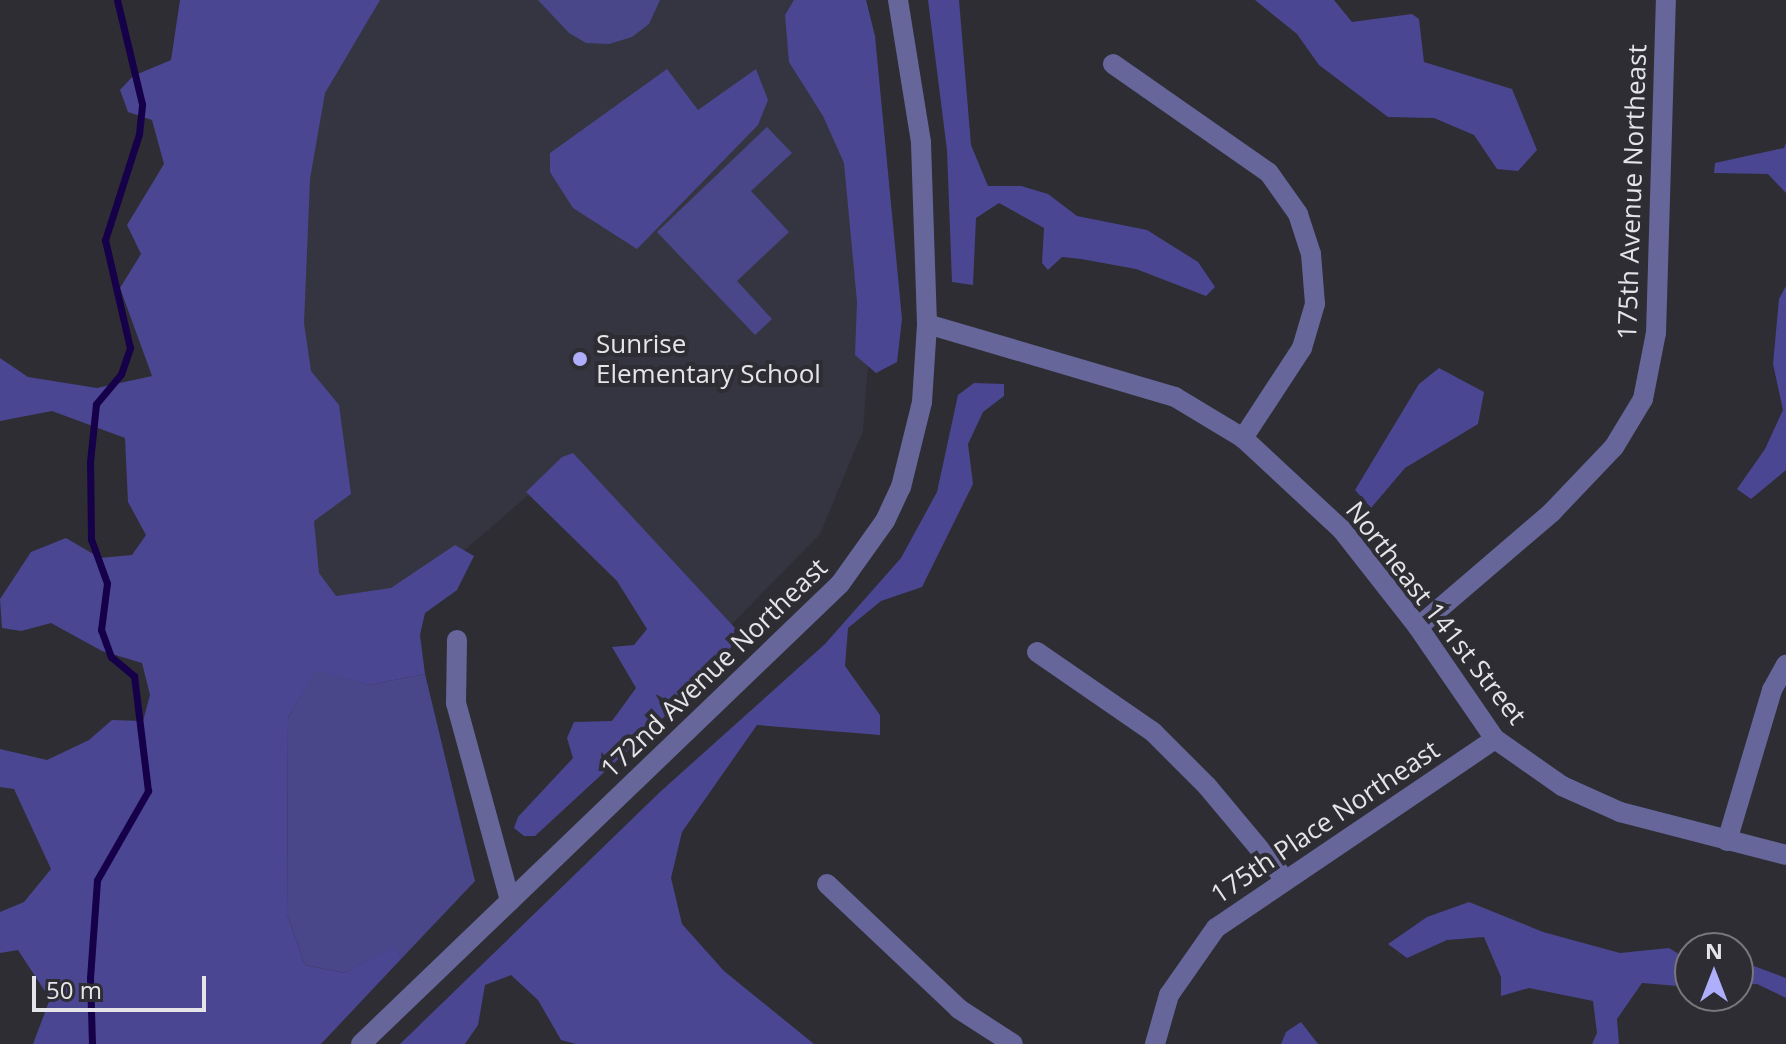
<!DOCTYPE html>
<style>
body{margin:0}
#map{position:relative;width:1786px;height:1044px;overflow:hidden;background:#2d2d33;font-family:"Open Sans",sans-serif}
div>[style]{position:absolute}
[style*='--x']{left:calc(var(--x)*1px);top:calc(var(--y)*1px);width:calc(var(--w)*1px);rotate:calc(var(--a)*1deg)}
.built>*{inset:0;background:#353541}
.green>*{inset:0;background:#49468a}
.forest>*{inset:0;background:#4b4692}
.stream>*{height:7px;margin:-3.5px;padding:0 3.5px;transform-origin:3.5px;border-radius:3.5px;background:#150049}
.minor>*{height:20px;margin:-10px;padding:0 10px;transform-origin:10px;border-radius:10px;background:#66669b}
.dots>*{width:22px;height:22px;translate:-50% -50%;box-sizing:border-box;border:4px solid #2d2d33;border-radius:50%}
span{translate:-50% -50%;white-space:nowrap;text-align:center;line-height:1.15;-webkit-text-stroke:8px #2d2d33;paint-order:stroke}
.street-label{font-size:26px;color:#e5e5e9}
.poi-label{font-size:26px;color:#e5e5e9}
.left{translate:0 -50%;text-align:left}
.north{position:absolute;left:1674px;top:932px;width:80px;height:80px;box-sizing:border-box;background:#2d2d33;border:2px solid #77777c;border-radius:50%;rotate:0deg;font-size:22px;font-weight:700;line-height:32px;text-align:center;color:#e5e5e9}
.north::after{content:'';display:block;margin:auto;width:28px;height:36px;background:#aeaefb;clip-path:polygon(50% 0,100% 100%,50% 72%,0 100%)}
.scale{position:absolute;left:32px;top:976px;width:174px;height:36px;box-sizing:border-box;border:4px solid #e5e5e9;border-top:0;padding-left:10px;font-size:24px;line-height:28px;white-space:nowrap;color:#e5e5e9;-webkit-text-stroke:6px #2d2d33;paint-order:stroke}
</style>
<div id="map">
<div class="built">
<div style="clip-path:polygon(301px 0,840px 0,874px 287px,863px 431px,820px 534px,722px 634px,562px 466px,284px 706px)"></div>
</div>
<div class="green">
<div style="clip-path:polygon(538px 0,660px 0,649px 24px,632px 37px,609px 44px,586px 43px,569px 33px)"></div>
<div style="clip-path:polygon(767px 127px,792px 153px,751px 191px,789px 232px,737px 281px,772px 319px,755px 335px,657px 232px)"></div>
<div style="clip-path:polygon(316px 669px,369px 685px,425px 674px,475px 881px,402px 958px,394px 947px,344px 973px,305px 965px,287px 914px,288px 718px)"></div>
</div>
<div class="forest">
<div style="clip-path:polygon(180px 0,380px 0,325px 93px,310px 179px,304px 323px,311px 371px,339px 405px,351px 494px,314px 521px,319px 573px,336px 596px,391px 588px,455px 545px,474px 556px,457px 590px,425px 613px,420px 635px,425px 674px,369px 685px,316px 670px,288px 718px,287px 914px,305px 965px,344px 973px,394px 946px,402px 958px,321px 1044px,33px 1044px,50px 999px,18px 950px,0 953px,0 912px,24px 902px,51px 869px,14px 789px,0 787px,0 749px,47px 760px,89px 740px,112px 720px,143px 721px,150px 695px,142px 663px,102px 651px,51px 623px,21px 631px,2px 628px,0 599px,31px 552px,66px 538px,100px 558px,132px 555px,146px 535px,128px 502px,125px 438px,52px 411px,0 421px,0 358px,28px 377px,97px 388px,152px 376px,120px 288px,141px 254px,127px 225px,164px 164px,152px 120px,128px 112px,120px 90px,133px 76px,171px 60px)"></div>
<div style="clip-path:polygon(794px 0,866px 0,875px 36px,902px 319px,897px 362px,876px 373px,855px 355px,857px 302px,844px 163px,823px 116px,789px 62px,785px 15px)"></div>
<div style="clip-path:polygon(928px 0,959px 0,971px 145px,988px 186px,1021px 186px,1048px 194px,1077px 216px,1147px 230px,1198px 262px,1215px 287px,1206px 296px,1136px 269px,1081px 259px,1062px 257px,1048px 270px,1042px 263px,1044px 228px,999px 203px,976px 218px,973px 285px,952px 282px,947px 150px)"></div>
<div style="clip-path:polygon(1255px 0,1334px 0,1352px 22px,1412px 14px,1419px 19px,1424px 62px,1512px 89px,1537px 150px,1518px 171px,1497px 169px,1474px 135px,1434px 118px,1388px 117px,1319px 65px,1297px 34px)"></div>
<div style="clip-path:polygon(667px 69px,698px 110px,756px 69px,768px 100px,758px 125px,637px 249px,573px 208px,550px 172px,550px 153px)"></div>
<div style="clip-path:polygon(1786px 143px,1786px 193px,1768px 174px,1714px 173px,1715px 163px,1784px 148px)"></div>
<div style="clip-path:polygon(1786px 286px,1786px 470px,1751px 499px,1737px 489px,1765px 449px,1783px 410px,1773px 364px,1779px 299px)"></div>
<div style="clip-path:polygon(1439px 368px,1484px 392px,1478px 424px,1405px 468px,1371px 508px,1355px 490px,1419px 384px)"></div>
<div style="clip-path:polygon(974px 383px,1004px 384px,1004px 396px,983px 412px,968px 444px,973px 484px,922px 587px,881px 601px,848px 628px,845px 666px,880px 715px,880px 735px,757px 725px,682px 832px,671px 878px,682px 924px,724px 971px,814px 1044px,576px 1044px,561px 1040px,538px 1000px,511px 975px,485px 985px,478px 1025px,465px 1044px,400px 1044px,660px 792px,825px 644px,901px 558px,937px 492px,958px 395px)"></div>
<div style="clip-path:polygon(573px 453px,735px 628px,731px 647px,716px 669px,535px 836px,524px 836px,514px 828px,518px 817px,573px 758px,567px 738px,574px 722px,612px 721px,636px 688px,612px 647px,634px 645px,647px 629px,617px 581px,526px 492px,562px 457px)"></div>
<div style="clip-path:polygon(1469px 902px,1543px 932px,1620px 953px,1669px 948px,1690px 961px,1690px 987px,1642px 983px,1617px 1019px,1619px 1044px,1592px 1044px,1597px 1033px,1593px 1001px,1529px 988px,1501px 996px,1501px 977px,1484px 937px,1447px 940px,1407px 958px,1388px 944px,1427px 917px)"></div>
<div style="clip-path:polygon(1738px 960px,1786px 978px,1786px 998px,1757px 984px,1738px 985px)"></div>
<div style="clip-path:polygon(1301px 1022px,1318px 1044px,1281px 1044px,1286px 1032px)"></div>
</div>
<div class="stream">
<div style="--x:92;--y:1044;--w:66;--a:-91.7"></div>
<div style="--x:90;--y:978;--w:98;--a:-85.9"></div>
<div style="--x:97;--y:880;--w:103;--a:-60.2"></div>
<div style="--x:148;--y:791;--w:116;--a:-96.9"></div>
<div style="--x:134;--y:676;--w:30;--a:-140"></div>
<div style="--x:111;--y:657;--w:29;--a:-110"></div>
<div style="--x:101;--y:630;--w:47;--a:-82.7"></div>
<div style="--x:107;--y:583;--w:47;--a:-110"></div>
<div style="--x:91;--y:539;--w:77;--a:-90.7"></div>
<div style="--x:90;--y:462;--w:58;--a:-84.1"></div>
<div style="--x:96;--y:404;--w:39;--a:-50"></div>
<div style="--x:121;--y:374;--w:28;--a:-71"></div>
<div style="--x:130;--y:348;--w:111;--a:-103"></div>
<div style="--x:105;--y:240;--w:111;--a:-72.2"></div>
<div style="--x:139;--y:134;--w:30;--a:-84"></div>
<div style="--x:142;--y:104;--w:107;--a:-103.5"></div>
</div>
<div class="minor">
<div style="--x:1113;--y:64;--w:190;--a:34.9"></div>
<div style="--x:1269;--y:173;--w:50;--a:54.7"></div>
<div style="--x:1298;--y:214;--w:42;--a:72"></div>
<div style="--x:1311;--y:254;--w:50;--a:85.4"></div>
<div style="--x:1315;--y:304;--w:46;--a:106.5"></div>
<div style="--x:1302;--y:348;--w:108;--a:123.2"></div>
<div style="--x:927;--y:324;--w:259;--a:16.4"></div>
<div style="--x:1175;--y:397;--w:79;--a:31.1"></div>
<div style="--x:1243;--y:438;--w:135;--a:42.9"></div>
<div style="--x:1342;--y:530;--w:123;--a:51.9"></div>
<div style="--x:1418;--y:627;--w:136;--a:55.5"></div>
<div style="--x:1495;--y:739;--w:82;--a:35"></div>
<div style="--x:1562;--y:786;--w:64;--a:24.1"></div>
<div style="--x:1620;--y:812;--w:171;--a:14.5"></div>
<div style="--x:1418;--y:627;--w:177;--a:-40.6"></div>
<div style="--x:1552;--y:512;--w:90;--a:-46.4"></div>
<div style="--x:1614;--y:447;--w:56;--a:-58.9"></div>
<div style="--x:1643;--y:399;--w:67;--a:-78.9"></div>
<div style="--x:1656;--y:333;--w:333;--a:-88.3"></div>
<div style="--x:457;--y:640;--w:63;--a:90.9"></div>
<div style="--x:456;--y:703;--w:205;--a:74.7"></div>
<div style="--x:1037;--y:652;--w:141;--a:34.6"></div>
<div style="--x:1153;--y:732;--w:76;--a:45"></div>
<div style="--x:1207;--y:786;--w:119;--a:50.1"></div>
<div style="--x:1727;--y:841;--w:158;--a:-73.4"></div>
<div style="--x:1772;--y:690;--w:29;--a:-61"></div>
<div style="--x:827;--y:884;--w:182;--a:43.4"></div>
<div style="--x:959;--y:1009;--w:64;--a:32.9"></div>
<div style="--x:361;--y:1044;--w:664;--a:-43.84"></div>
<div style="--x:840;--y:584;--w:77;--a:-54.5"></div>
<div style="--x:885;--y:521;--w:38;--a:-65"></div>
<div style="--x:901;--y:487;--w:88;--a:-76.1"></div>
<div style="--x:922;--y:402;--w:78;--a:-86.3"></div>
<div style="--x:927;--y:324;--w:182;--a:-91.9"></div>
<div style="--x:921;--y:142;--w:144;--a:-99.2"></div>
<div style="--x:1155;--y:1044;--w:51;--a:-74.1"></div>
<div style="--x:1169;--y:995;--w:82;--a:-55"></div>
<div style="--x:1216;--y:928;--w:337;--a:-34.1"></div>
</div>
<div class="dots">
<div style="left:580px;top:359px;background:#aeaefb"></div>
</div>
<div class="street-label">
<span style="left:1632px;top:192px;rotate:-88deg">175th Avenue Northeast</span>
<span style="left:1436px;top:613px;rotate:52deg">Northeast 141st Street</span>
<span style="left:714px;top:668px;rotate:-44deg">172nd Avenue Northeast</span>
<span style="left:1325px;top:822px;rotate:-34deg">175th Place Northeast</span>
</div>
<div class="poi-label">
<span class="left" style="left:596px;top:359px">Sunrise<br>Elementary School</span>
</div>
<div class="north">N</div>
<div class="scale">50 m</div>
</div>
